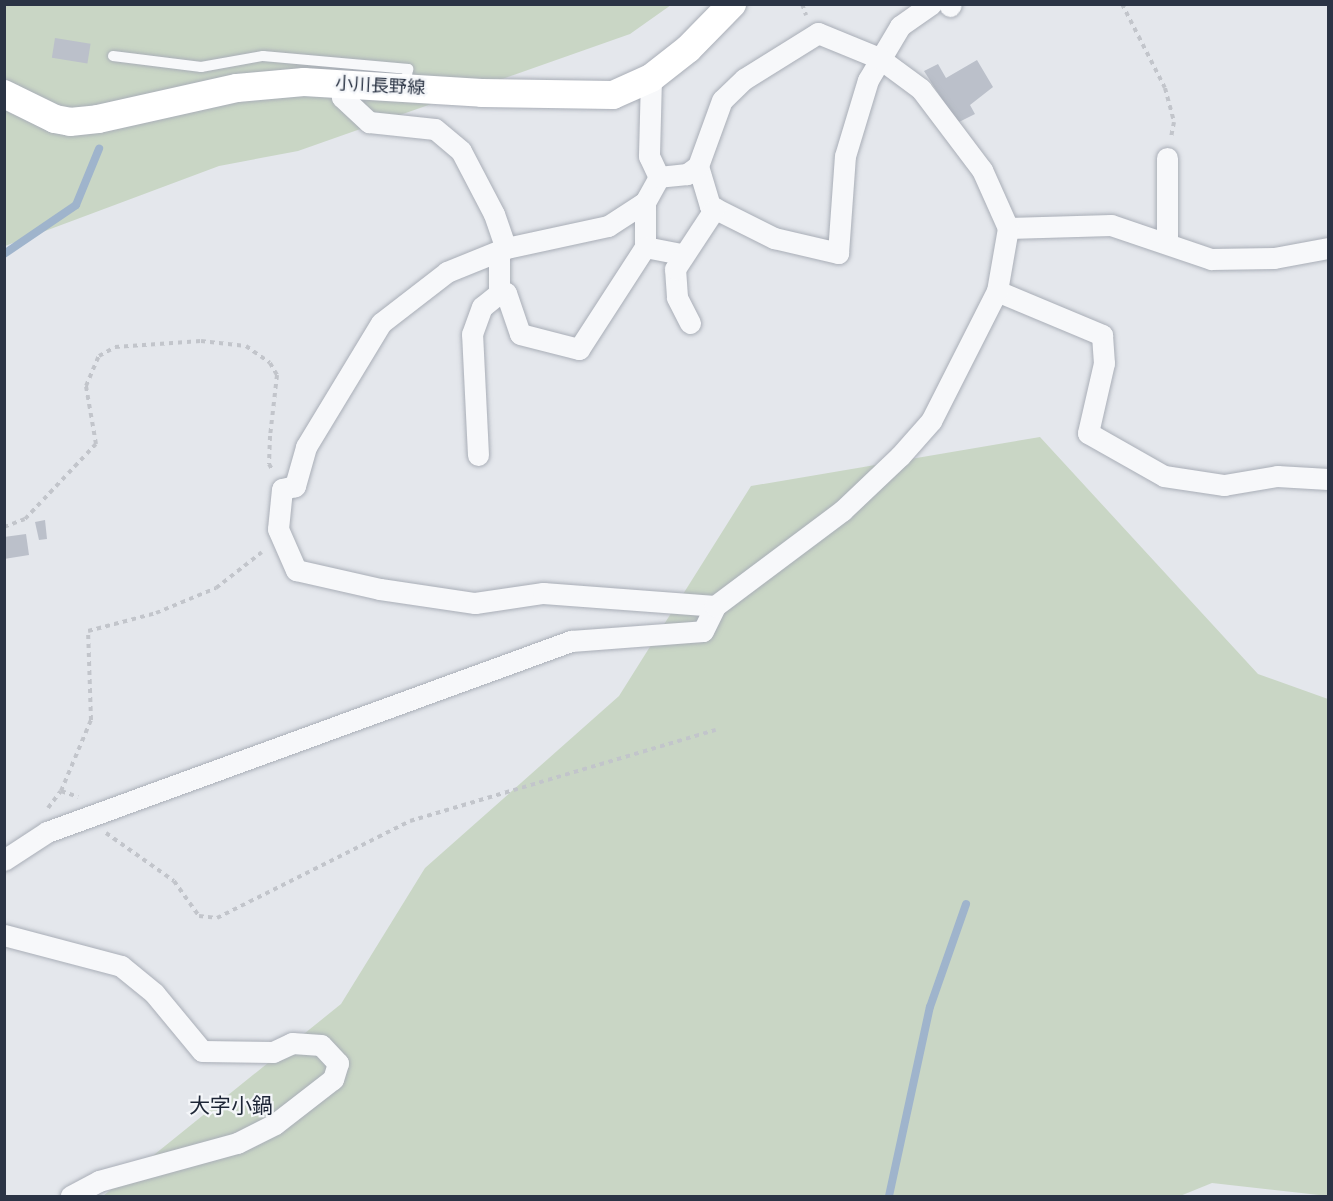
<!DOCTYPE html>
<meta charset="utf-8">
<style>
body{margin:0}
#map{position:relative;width:1333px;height:1201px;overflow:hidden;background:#e4e7ec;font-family:Helvetica,"Noto Sans JP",sans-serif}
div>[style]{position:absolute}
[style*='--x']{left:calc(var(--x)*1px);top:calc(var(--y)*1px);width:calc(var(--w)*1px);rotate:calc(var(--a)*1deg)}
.green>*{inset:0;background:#c9d6c5}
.stream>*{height:8px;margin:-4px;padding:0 4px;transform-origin:4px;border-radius:4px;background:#9fb4cc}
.building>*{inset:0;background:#bbc0ca;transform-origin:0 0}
.path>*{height:4px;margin-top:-2px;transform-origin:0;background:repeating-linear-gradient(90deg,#c2c5cb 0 4.5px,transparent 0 9px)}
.roads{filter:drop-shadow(0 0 2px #a9aeb7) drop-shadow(0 0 2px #a9aeb7)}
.lane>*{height:10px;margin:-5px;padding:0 5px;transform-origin:5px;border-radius:5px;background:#f7f8fa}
.street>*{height:21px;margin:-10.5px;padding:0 10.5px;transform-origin:10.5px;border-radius:10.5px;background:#f7f8fa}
.secondary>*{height:28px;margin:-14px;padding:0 14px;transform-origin:14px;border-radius:14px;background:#fff}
span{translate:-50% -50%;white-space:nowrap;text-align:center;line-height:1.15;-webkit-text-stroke:4.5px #f4f6f9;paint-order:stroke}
.street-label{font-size:18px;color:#2b3445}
.quarter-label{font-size:21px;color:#1d2536}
.frame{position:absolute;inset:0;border:6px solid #2b3445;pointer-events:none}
</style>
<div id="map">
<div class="green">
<div style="clip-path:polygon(5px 5px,671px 5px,630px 34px,298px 151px,219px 166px,5px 246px)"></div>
<div style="clip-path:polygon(1040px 437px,1258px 674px,1328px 699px,1328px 1196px,1212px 1183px,1180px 1196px,103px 1196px,341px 1004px,425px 868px,619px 696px,751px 486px)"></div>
</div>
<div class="stream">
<div style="--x:4;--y:254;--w:87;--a:-34.2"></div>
<div style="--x:76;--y:205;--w:61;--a:-67.7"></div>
<div style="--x:889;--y:1196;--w:193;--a:-77.8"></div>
<div style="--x:930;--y:1007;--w:109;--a:-70.7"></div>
</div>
<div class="building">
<div style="left:55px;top:38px;width:36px;height:20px;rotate:9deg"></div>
<div style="clip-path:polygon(977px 60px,993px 87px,970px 105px,975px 114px,957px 123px,924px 71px,938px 64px,946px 78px)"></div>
<div style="clip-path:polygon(45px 520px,47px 539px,39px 540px,35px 522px)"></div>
<div style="clip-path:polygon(26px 534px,29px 555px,4px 559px,4px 537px)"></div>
</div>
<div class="path">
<div style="--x:802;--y:4;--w:12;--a:70"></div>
<div style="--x:1122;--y:4;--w:94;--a:62.9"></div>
<div style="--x:1165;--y:88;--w:35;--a:75"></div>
<div style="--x:1174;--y:122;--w:15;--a:101"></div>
<div style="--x:4;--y:527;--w:22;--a:-21"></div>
<div style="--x:25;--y:519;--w:103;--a:-46.6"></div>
<div style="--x:96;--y:444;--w:59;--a:-99.8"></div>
<div style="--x:86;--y:386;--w:33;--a:-67"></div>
<div style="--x:99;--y:356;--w:18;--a:-29"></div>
<div style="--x:115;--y:347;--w:86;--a:-4"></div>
<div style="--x:201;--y:341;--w:45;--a:6.3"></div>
<div style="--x:246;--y:346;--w:29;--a:35"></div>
<div style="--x:270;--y:363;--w:14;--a:60"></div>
<div style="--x:277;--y:375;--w:61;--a:96.5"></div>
<div style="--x:270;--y:436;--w:28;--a:92"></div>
<div style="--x:269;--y:464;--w:8;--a:60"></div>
<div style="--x:61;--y:791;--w:18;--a:19"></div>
<div style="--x:48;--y:808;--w:21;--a:-53"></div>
<div style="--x:61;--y:791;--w:77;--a:-67.1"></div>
<div style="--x:91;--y:720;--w:89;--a:-91.9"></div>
<div style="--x:88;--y:631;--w:70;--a:-14.8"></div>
<div style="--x:156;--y:613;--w:65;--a:-22.6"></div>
<div style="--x:216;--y:588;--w:58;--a:-38"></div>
<div style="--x:106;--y:833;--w:83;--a:35.2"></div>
<div style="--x:174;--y:881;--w:43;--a:54.5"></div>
<div style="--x:199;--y:916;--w:18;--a:6"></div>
<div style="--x:217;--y:918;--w:216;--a:-26.7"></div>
<div style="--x:410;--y:821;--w:319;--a:-16.6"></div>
</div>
<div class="roads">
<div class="lane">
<div style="--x:113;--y:56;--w:89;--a:7.1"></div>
<div style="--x:201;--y:67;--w:63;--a:-10.1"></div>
<div style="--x:263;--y:56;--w:146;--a:5.1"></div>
<div style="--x:408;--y:69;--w:18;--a:99"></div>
</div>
<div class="street">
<div style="--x:950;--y:6;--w:2;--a:-63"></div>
<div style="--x:651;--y:78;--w:78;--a:91.5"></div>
<div style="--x:649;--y:156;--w:23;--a:65"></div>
<div style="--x:341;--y:84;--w:13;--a:86"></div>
<div style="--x:342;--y:97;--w:37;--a:43"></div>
<div style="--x:369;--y:122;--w:66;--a:6.1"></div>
<div style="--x:435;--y:129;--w:34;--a:40"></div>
<div style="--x:461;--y:151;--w:71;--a:62.4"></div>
<div style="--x:494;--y:214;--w:36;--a:71"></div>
<div style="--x:698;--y:166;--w:42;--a:73.3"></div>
<div style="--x:710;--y:206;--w:72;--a:26.6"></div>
<div style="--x:774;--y:238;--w:66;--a:13.2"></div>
<div style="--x:838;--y:253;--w:97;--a:-85.9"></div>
<div style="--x:845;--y:156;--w:79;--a:-73.2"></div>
<div style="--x:868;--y:80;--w:63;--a:-59.3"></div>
<div style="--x:900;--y:26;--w:38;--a:-35"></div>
<div style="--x:659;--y:177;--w:29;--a:119"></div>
<div style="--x:645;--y:202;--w:44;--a:147"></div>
<div style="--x:608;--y:226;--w:104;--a:167.8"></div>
<div style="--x:506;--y:248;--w:64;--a:157.9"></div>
<div style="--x:447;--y:272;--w:83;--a:142.3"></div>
<div style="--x:381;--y:323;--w:145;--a:121.2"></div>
<div style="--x:306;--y:447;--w:41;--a:105.8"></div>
<div style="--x:295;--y:486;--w:13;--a:167"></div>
<div style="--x:282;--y:489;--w:40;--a:95.7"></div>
<div style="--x:278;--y:529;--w:45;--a:66.3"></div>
<div style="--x:296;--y:570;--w:86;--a:12.7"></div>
<div style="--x:380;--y:589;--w:96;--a:8.4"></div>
<div style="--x:475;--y:603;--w:69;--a:-8.4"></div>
<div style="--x:543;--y:593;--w:172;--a:4.3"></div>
<div style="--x:645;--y:202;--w:45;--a:90"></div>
<div style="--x:1008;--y:228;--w:103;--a:-1.7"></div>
<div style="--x:1111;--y:225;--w:106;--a:18.8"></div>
<div style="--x:1211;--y:259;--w:63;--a:-0.9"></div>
<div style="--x:1274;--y:258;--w:55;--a:-10.5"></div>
<div style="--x:1167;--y:243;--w:85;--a:-90"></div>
<div style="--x:997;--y:291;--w:114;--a:22.7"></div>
<div style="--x:1102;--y:335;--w:28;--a:86"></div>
<div style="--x:1104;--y:363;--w:72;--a:102.9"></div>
<div style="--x:1088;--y:433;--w:87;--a:29.5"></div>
<div style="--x:1164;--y:476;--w:61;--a:8.5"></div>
<div style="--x:1224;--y:485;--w:54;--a:-9.6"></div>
<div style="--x:1277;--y:476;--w:51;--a:3.4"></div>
<div style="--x:499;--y:293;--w:7;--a:0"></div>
<div style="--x:506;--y:293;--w:43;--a:71.1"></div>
<div style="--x:520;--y:334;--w:61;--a:14.3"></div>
<div style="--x:579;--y:349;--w:121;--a:-57.1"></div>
<div style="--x:645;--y:247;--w:38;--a:11"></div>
<div style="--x:690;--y:323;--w:29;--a:-117"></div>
<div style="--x:677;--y:297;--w:28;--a:-94"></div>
<div style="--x:675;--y:269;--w:73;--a:-56.7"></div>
<div style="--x:478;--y:455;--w:121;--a:-92.8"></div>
<div style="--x:472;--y:334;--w:29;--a:-70"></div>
<div style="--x:482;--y:307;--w:22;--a:-39"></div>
<div style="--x:499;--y:293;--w:42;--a:-90"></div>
<div style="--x:4;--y:860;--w:51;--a:-33.1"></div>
<div style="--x:47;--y:832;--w:558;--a:-20.03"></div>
<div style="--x:571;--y:641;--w:132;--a:-4.3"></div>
<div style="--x:703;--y:631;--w:28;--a:-64"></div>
<div style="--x:715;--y:606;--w:159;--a:-36.8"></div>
<div style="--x:842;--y:511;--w:80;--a:-43.5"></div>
<div style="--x:900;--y:456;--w:47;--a:-48.5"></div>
<div style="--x:931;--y:421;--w:146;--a:-63.1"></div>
<div style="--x:997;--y:291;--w:64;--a:-80.1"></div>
<div style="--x:1008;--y:228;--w:64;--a:-114.1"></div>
<div style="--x:982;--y:170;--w:101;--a:-127"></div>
<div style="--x:921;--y:89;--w:52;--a:-143.6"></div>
<div style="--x:879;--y:58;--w:66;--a:-157.7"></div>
<div style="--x:818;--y:33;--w:87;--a:148.1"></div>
<div style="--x:744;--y:79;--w:30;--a:136"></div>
<div style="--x:722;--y:100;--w:70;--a:110"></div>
<div style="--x:698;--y:166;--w:14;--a:144"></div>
<div style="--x:687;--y:174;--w:28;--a:174"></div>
<div style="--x:4;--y:935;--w:121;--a:14.8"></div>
<div style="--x:121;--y:966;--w:43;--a:39.3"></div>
<div style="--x:154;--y:993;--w:75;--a:50.4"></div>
<div style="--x:202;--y:1051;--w:71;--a:0.8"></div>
<div style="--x:273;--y:1052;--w:21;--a:-25"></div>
<div style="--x:292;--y:1043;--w:29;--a:4"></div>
<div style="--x:321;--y:1045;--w:25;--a:47"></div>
<div style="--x:338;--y:1063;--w:17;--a:107"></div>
<div style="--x:333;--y:1079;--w:73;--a:142.2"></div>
<div style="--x:275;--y:1124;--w:42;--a:153.4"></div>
<div style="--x:237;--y:1143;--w:143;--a:164.6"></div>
<div style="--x:99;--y:1181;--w:32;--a:152"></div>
</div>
<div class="secondary">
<div style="--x:4;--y:94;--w:57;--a:26.1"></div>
<div style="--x:55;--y:119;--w:15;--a:11"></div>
<div style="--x:70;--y:122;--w:28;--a:-6"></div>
<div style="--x:98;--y:119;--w:142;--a:-12.6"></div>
<div style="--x:237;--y:88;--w:67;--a:-5.1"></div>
<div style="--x:304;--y:82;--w:178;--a:3.5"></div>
<div style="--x:482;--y:93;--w:131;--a:0.9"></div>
<div style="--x:613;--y:95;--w:42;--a:-24.1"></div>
<div style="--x:651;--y:78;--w:47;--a:-38.1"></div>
<div style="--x:688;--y:49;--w:63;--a:-45.6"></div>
</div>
</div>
<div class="street-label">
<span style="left:380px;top:86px;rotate:3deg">小川長野線</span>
</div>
<div class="quarter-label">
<span style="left:231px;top:1106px">大字小鍋</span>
</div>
<div class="frame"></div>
</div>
